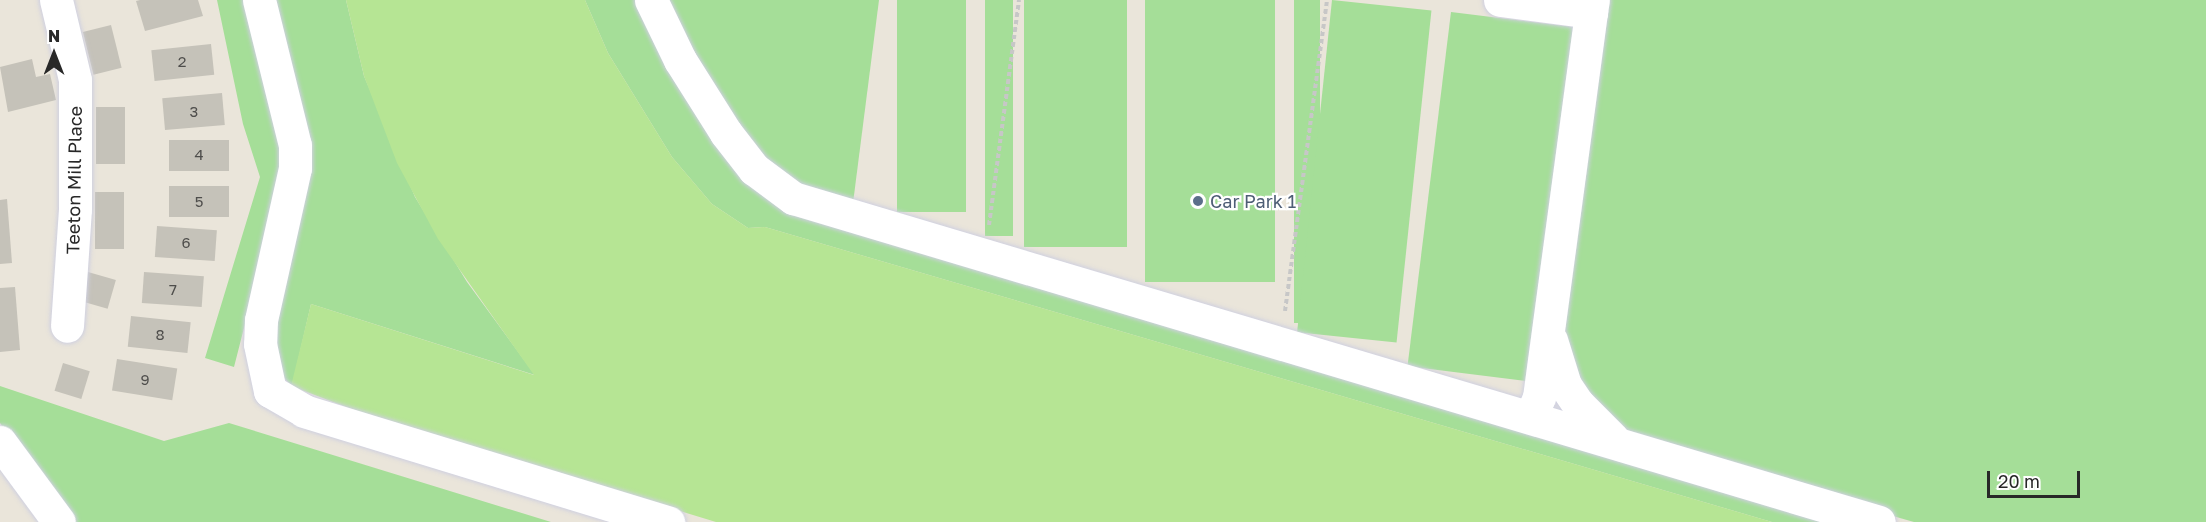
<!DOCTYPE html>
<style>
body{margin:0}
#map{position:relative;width:2206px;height:522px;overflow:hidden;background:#eae5da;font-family:"Golos Text",sans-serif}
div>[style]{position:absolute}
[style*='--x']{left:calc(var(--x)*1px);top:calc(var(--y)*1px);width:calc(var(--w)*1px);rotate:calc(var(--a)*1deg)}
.green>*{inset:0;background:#a5de98;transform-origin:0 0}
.pitch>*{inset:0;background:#b6e594}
.building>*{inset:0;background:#c5c2b9;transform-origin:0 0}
.path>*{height:4px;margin-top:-2px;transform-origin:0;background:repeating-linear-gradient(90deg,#c7c7c7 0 4.5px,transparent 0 7.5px)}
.roads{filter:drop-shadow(0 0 2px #cfd0e0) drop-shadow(0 0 2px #cfd0e0)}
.minor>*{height:33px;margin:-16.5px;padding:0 16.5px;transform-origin:16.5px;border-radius:16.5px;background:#fff}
.dots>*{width:16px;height:16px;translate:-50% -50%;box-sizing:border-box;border:3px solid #fff;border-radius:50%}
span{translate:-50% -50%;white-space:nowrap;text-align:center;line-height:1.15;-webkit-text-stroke:4.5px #fff;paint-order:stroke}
.number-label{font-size:15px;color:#4f4e4c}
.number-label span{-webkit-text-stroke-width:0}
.street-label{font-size:18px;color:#282828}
.service-label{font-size:18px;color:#4e5e75}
.left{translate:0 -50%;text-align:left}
.north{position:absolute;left:24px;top:24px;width:60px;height:60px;-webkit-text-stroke:4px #fff;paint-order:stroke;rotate:0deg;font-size:16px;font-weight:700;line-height:24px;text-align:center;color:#282828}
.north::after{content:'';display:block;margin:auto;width:21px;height:27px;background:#282828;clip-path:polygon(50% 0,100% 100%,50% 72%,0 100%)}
.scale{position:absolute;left:1987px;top:471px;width:93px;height:27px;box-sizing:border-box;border:3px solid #282828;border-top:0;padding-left:8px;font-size:18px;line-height:21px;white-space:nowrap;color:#282828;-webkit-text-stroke:4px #fff;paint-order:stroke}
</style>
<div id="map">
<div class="green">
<div style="clip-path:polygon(217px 0,249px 0,286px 164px,234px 367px,205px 358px,260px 177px,243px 124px)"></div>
<div style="clip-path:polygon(269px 0,346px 0,364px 76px,415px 197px,467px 282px,535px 375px,311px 304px,292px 386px,281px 375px,271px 338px,290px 247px)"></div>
<div style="clip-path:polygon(585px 0,641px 0,753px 181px,1854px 522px,1772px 522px,765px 227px,748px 228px,712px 204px,672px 157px,608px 53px)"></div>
<div style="clip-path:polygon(664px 0,879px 0,853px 203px,802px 188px,748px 145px)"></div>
<div style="left:897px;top:0;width:69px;height:212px"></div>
<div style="left:985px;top:0;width:28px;height:236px"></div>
<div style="left:1024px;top:0;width:103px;height:247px"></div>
<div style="left:1145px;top:0;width:130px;height:282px"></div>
<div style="left:1294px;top:0;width:26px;height:323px"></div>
<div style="left:1332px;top:0;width:100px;height:334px;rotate:6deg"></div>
<div style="clip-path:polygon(1603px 0,2206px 0,2206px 522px,1914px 522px,1745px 474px,1625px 433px,1587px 401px,1565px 347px,1565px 320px)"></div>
<div style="left:1451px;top:12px;width:127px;height:357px;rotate:7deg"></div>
<div style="clip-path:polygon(0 386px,164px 441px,229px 423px,551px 522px,75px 522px,0 423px)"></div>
</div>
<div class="pitch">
<div style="clip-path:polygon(346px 0,585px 0,608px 53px,672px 157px,712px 204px,748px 228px,765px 227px,1772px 522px,716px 522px,378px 419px,291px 386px,311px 304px,534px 375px,438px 239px,397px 163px,364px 76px)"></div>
</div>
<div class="building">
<div style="clip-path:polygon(140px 0,198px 0,203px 16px,145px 31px,136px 1px)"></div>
<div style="left:111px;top:25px;width:44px;height:29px;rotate:76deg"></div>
<div style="left:211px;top:44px;width:31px;height:60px;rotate:84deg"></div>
<div style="clip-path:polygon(32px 59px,36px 77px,50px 74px,56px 100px,8px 112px,0 67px)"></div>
<div style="left:222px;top:93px;width:32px;height:60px;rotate:85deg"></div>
<div style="left:96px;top:107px;width:29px;height:57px"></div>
<div style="left:169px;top:140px;width:60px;height:31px"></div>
<div style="left:169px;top:186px;width:60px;height:31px"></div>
<div style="left:95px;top:192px;width:29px;height:57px"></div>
<div style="clip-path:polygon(7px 199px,12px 263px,0 264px,0 200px)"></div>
<div style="left:157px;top:226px;width:60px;height:31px;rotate:4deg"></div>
<div style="left:88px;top:272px;width:29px;height:30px;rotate:16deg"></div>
<div style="left:144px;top:272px;width:60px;height:31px;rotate:4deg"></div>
<div style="clip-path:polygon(15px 287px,20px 350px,0 352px,0 288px)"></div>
<div style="left:131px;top:316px;width:60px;height:31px;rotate:6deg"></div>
<div style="left:117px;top:359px;width:61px;height:32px;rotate:9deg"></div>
<div style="left:63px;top:363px;width:28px;height:29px;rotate:17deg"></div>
</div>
<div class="path">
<div style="--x:989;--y:225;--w:227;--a:-82.4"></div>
<div style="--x:1285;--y:311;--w:314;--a:-82.3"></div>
</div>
<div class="roads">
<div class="minor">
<div style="--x:56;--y:0;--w:82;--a:76.6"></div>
<div style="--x:75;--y:80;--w:129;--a:90"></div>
<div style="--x:75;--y:209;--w:117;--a:93.9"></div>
<div style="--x:259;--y:0;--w:149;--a:76.1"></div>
<div style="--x:295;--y:145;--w:23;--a:90"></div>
<div style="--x:295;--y:168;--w:156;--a:102.6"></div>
<div style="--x:261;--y:320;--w:24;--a:92"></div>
<div style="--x:260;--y:344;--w:48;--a:78"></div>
<div style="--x:270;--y:391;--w:39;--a:30"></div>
<div style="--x:304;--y:411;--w:381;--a:17"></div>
<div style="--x:651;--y:0;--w:67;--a:64.2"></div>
<div style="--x:680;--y:60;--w:86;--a:57.8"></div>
<div style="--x:726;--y:133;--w:46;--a:52.1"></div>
<div style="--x:754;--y:169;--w:49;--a:36.6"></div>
<div style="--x:793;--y:198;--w:1133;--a:16.61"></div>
<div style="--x:1500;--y:0;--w:92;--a:7.5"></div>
<div style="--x:1591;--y:12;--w:12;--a:-81"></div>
<div style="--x:1551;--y:340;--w:47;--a:72.7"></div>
<div style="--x:1565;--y:385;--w:23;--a:56"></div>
<div style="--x:1578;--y:404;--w:49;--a:45"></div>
<div style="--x:1531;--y:416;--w:21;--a:-67"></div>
<div style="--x:1539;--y:397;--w:388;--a:-82.3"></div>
<div style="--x:0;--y:442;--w:99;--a:53.6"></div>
</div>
</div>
<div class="dots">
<div style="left:1198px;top:201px;background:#5c6f8a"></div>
</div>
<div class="number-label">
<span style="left:182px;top:62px">2</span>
<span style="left:194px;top:112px">3</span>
<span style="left:199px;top:155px">4</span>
<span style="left:199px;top:202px">5</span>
<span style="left:186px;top:243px">6</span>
<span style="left:173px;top:290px">7</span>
<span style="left:160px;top:335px">8</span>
<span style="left:145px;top:380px">9</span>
</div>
<div class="street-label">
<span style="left:74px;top:180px;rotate:-89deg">Teeton Mill Place</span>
</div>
<div class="service-label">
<span class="left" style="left:1210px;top:201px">Car Park 1</span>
</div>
<div class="north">N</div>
<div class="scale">20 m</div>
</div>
